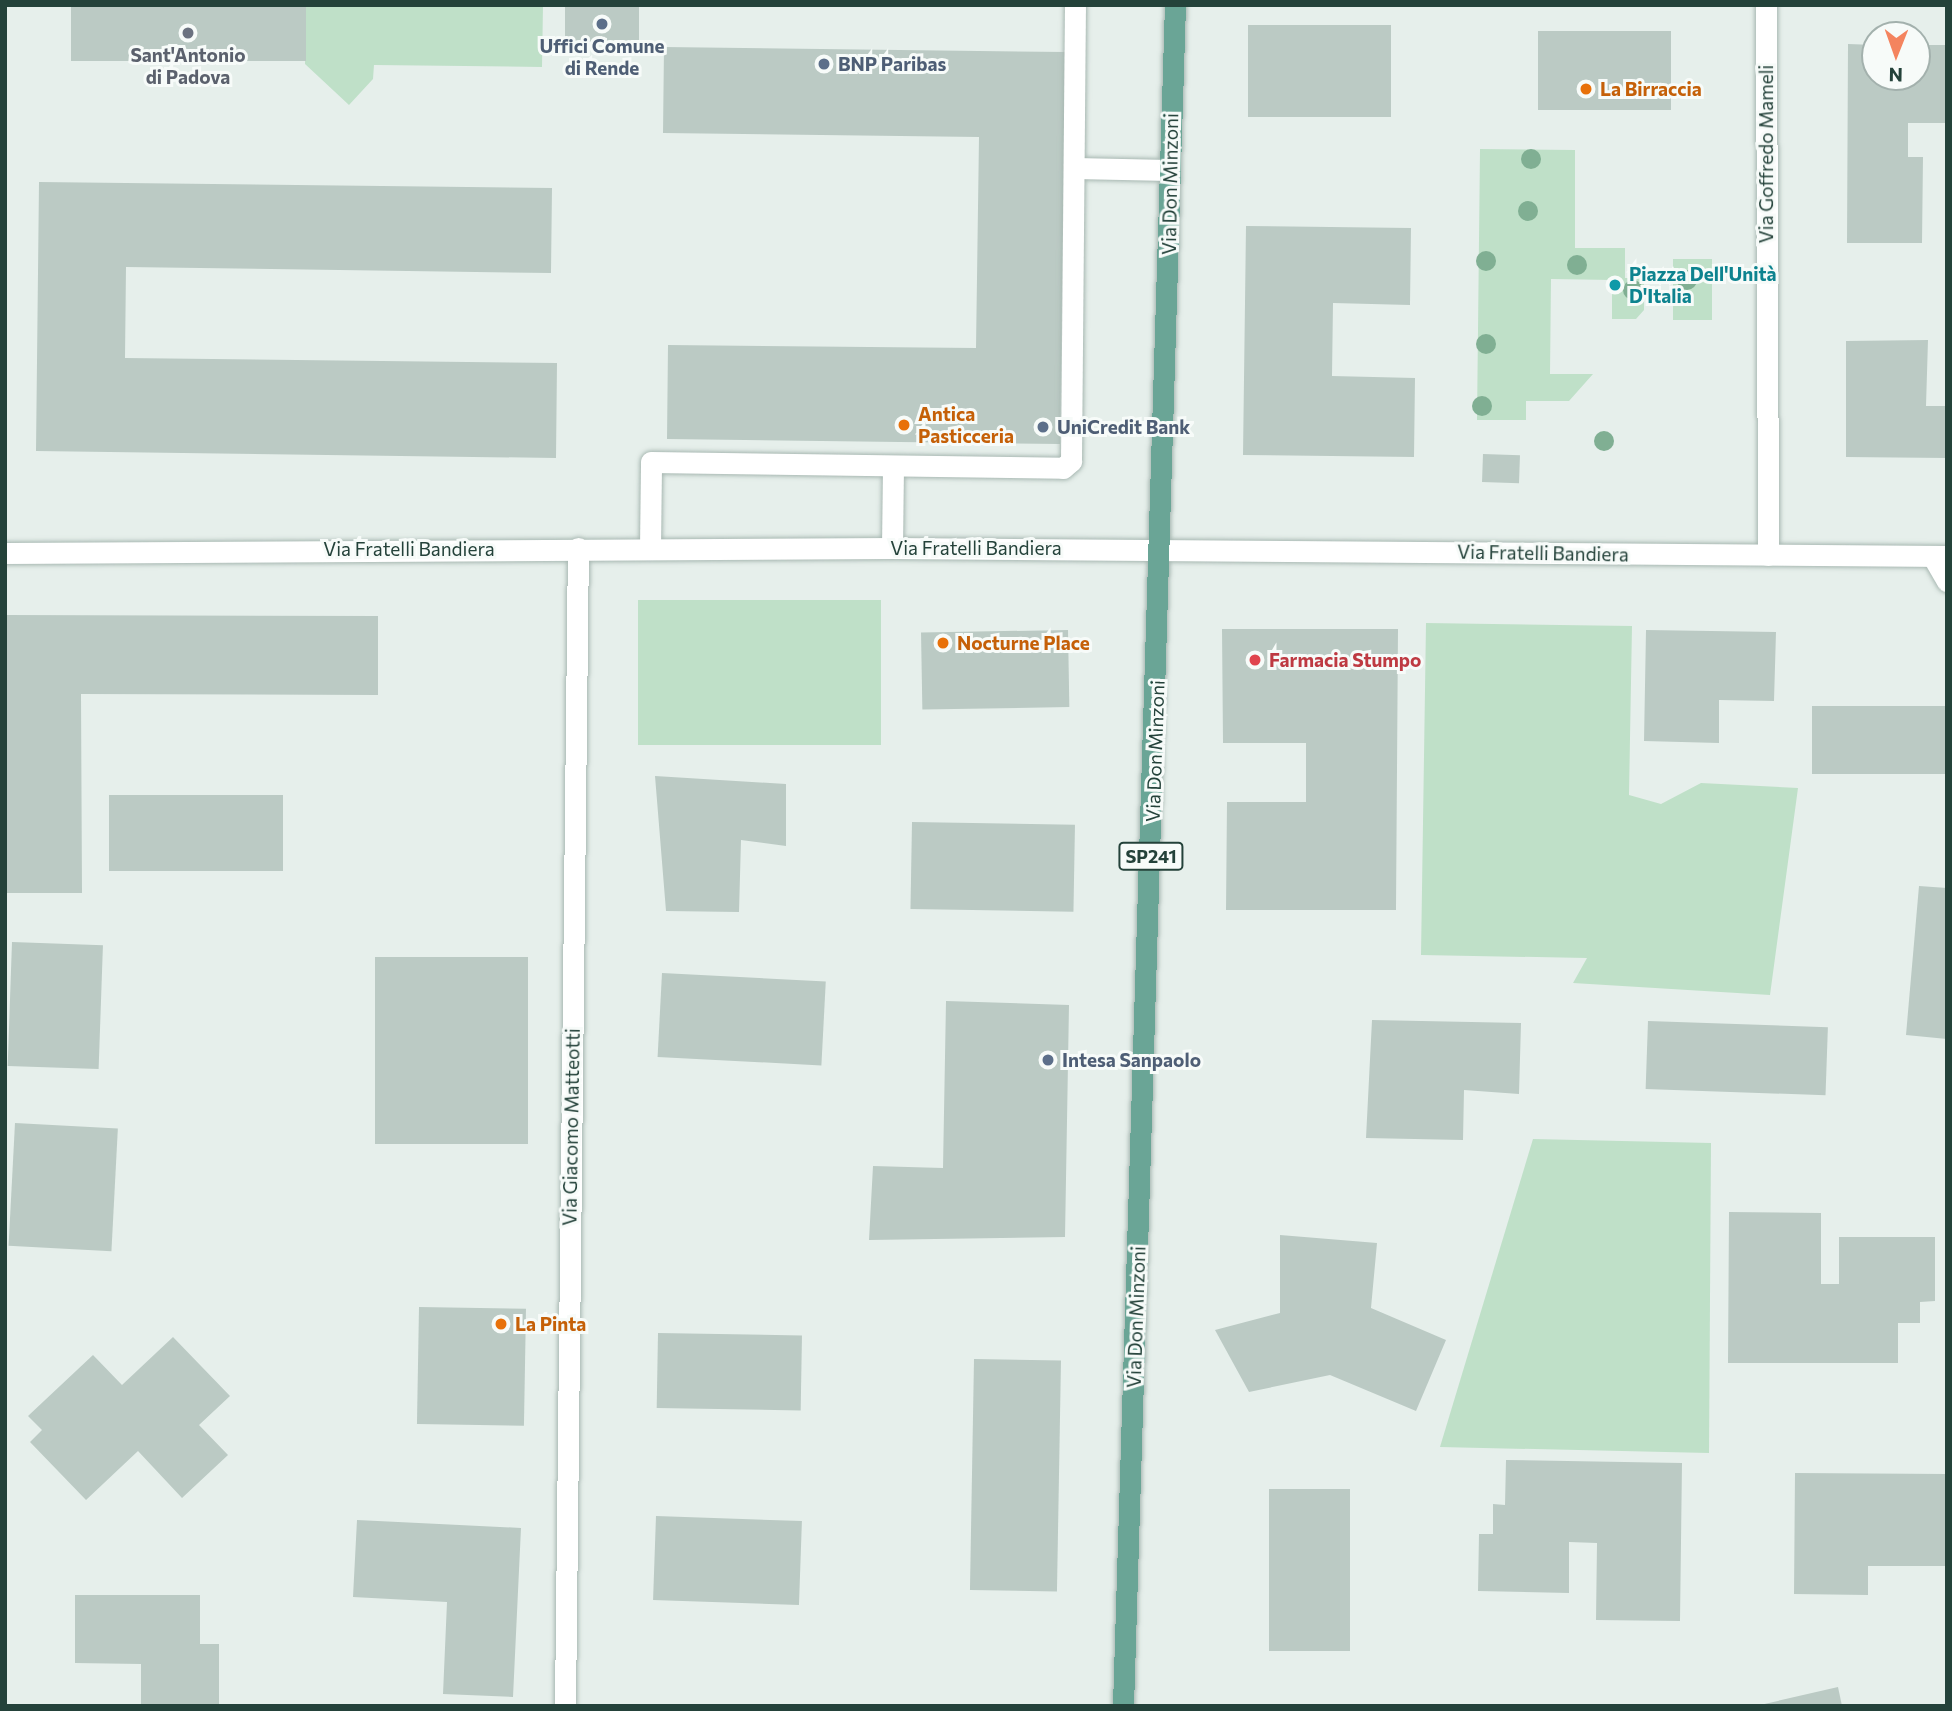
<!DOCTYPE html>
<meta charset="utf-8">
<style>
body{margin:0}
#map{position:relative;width:1952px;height:1711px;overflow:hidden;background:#e6efeb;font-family:Commissioner,sans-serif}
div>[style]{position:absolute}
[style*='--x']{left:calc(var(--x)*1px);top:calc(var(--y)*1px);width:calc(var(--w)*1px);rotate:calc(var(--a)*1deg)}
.green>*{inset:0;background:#bfe0c8;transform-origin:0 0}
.building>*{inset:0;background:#bbcac4;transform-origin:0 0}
.roads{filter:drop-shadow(0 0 2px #a8b8b2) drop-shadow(0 0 2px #a8b8b2)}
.minor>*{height:21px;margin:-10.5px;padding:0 10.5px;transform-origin:10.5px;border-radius:10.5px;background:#fff}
.major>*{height:21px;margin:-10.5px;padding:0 10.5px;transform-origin:10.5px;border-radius:10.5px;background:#6aa596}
.trees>*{width:20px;height:20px;margin:-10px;border-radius:50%;background:#80af93}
.dots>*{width:19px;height:19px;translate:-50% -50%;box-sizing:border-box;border:4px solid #f7fbf9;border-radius:50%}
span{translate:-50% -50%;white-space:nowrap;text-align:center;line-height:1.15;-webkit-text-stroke:6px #f7fbf9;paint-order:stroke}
.shield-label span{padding:2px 5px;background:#f7fbf9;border:2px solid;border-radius:5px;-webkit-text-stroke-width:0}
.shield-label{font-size:18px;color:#24423a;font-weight:700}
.service-label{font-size:19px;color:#4e5e75;font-weight:700}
.left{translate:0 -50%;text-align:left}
.worship-label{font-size:19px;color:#5b616d;font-weight:700}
.food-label{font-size:19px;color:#c56008;font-weight:700}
.street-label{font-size:19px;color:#24423a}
.culture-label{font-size:19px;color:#0d838f;font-weight:700}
.health-label{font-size:19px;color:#be3a42;font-weight:700}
.frame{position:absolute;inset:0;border:7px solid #24423a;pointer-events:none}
.north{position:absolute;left:1861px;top:21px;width:70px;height:70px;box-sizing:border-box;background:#f7fbf9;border:2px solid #a3b1ad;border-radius:50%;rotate:181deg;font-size:19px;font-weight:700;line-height:28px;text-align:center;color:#24423a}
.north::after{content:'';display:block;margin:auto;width:24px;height:32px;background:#f4845f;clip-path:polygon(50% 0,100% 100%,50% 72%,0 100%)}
</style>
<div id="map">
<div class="green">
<div style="clip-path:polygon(306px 5px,543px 5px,542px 67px,374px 65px,373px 79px,349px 105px,305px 64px)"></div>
<div style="clip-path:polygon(1480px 149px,1575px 150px,1575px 248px,1625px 248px,1625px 278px,1644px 278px,1644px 310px,1636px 319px,1612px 319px,1612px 280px,1551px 279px,1550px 374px,1593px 374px,1569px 401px,1526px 401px,1526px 420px,1477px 420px)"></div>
<div style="left:1673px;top:259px;width:39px;height:61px"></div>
<div style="left:638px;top:600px;width:243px;height:145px"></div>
<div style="clip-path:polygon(1426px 623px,1632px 626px,1629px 795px,1661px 804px,1701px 783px,1798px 788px,1770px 995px,1573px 983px,1587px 958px,1421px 955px)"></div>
<div style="clip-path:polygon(1533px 1139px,1711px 1143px,1709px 1453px,1440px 1447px)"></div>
</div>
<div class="building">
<div style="left:71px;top:5px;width:235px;height:56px"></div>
<div style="left:565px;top:5px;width:74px;height:37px"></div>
<div style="left:1248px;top:25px;width:143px;height:92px"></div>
<div style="left:1538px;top:31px;width:133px;height:79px"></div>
<div style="clip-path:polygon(1848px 44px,1875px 45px,1875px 77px,1917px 77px,1917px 45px,1947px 45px,1947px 123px,1908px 123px,1908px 157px,1923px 157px,1922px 243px,1847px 243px)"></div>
<div style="clip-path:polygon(664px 47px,1065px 52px,1060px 444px,667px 439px,668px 345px,976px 348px,979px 137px,663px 133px)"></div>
<div style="clip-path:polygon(39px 182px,552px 188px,551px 273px,126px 267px,125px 358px,557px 363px,556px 458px,36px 451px)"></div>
<div style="clip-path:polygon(1246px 226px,1411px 228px,1410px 305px,1333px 303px,1332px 376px,1415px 378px,1414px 457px,1243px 455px)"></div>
<div style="clip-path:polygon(1928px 340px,1926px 406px,1947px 406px,1947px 458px,1846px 457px,1846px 341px)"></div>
<div style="left:1483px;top:454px;width:37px;height:28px;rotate:2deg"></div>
<div style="clip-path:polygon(5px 615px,378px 616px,378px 695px,81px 694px,82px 893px,5px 893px)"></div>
<div style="clip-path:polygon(1222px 629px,1398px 629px,1396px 910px,1226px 910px,1227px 802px,1306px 802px,1306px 743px,1223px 743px)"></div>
<div style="left:1068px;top:630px;width:77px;height:147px;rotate:89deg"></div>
<div style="clip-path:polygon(1646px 630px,1776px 632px,1774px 701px,1719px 700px,1719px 743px,1644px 741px)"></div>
<div style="left:1947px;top:706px;width:68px;height:135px;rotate:90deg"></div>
<div style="clip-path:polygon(655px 776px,786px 784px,786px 846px,741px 840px,739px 912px,666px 911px)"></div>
<div style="left:109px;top:795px;width:174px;height:76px"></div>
<div style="left:912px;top:822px;width:163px;height:87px;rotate:1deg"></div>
<div style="clip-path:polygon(1919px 886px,1947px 888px,1947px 1039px,1906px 1035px)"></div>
<div style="left:12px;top:942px;width:91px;height:124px;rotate:2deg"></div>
<div style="left:375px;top:957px;width:153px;height:187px"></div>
<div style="left:662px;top:973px;width:164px;height:84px;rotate:3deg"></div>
<div style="clip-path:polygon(946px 1001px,1069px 1005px,1065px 1237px,869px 1240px,873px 1166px,943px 1168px)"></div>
<div style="clip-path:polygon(1372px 1020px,1521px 1023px,1519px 1094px,1464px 1090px,1463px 1140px,1366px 1138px)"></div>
<div style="left:1648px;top:1021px;width:180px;height:68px;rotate:2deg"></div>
<div style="left:15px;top:1123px;width:103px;height:123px;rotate:3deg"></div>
<div style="clip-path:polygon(1729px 1212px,1821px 1213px,1821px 1284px,1839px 1284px,1839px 1237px,1935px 1237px,1935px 1301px,1920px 1302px,1920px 1323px,1898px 1323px,1898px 1363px,1728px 1363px)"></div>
<div style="clip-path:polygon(1280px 1235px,1377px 1243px,1371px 1308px,1446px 1340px,1416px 1411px,1330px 1375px,1249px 1392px,1215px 1330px,1280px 1313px)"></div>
<div style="left:419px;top:1307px;width:107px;height:117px;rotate:1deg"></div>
<div style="left:658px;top:1333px;width:144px;height:75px;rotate:1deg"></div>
<div style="clip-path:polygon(173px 1337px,230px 1396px,199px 1425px,228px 1455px,182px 1498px,138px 1451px,86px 1500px,30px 1442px,42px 1430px,28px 1416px,93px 1355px,122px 1385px)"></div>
<div style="left:974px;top:1359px;width:87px;height:231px;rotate:1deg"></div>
<div style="clip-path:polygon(1506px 1460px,1682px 1463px,1680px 1621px,1596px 1620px,1597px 1543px,1569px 1542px,1569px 1593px,1478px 1591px,1479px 1534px,1493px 1534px,1493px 1504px,1505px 1505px)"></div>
<div style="clip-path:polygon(1795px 1473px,1947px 1474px,1947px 1566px,1868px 1566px,1868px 1595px,1794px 1594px)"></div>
<div style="left:1350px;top:1489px;width:162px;height:81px;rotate:90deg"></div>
<div style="left:656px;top:1516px;width:146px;height:84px;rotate:2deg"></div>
<div style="clip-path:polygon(357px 1520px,521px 1528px,513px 1697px,443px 1694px,447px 1602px,353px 1597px)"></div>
<div style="clip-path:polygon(75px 1595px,200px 1595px,200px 1644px,219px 1644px,219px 1706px,141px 1706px,141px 1664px,75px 1663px)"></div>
<div style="clip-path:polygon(1838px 1687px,1842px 1706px,1760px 1706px,1760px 1705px)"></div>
</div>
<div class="roads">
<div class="minor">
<div style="--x:1766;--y:5;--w:550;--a:89.79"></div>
<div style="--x:1074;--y:168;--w:96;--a:1.2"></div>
<div style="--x:650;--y:548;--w:86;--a:-89.3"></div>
<div style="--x:651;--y:462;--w:412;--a:0.8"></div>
<div style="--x:1063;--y:468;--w:11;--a:-41"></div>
<div style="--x:1071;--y:461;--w:456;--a:-89.5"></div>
<div style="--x:892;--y:548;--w:82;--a:-89.3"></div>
<div style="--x:5;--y:553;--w:887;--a:-0.32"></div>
<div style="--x:892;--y:548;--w:1055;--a:0.43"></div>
<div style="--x:1933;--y:557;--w:28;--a:60"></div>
<div style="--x:565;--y:1706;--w:1158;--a:-89.36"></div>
</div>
<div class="major">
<div style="--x:1123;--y:1706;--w:1702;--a:-88.25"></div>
</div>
</div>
<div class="trees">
<div style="left:1531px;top:159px"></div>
<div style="left:1528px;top:211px"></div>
<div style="left:1486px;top:261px"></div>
<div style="left:1577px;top:265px"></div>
<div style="left:1687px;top:280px"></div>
<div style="left:1633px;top:290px"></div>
<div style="left:1486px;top:344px"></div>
<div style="left:1482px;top:406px"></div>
<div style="left:1604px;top:441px"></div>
</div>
<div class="dots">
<div style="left:602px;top:24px;background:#5c6f8a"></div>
<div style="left:188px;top:33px;background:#6b7280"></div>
<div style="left:824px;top:64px;background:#5c6f8a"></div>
<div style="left:1586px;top:89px;background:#e8710a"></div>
<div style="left:1615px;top:285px;background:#0f9aa8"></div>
<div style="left:904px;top:425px;background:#e8710a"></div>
<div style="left:1043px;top:427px;background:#5c6f8a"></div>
<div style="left:943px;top:643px;background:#e8710a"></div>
<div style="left:1255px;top:660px;background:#e0444e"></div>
<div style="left:1048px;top:1060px;background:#5c6f8a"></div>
<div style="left:501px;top:1324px;background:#e8710a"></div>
</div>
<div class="shield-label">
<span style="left:1151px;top:856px">SP241</span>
</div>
<div class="service-label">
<span style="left:602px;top:57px">Uffici Comune<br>di Rende</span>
<span class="left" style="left:838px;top:64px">BNP Paribas</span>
<span class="left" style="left:1057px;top:427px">UniCredit Bank</span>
<span class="left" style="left:1062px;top:1060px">Intesa Sanpaolo</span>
</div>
<div class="worship-label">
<span style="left:188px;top:66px">Sant'Antonio<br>di Padova</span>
</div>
<div class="food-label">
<span class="left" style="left:1600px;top:89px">La Birraccia</span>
<span class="left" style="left:918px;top:425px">Antica<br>Pasticceria</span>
<span class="left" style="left:957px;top:643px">Nocturne Place</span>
<span class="left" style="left:515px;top:1324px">La Pinta</span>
</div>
<div class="street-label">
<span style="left:1766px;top:154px;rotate:-90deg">Via Goffredo Mameli</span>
<span style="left:1170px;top:184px;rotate:-89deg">Via Don Minzoni</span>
<span style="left:976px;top:548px">Via Fratelli Bandiera</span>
<span style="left:409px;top:549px">Via Fratelli Bandiera</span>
<span style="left:1543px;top:553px;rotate:1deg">Via Fratelli Bandiera</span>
<span style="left:1155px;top:751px;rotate:-88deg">Via Don Minzoni</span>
<span style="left:571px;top:1127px;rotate:-89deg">Via Giacomo Matteotti</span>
<span style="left:1136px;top:1317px;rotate:-88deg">Via Don Minzoni</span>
</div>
<div class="culture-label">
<span class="left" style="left:1629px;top:285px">Piazza Dell'Unità<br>D'Italia</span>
</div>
<div class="health-label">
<span class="left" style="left:1269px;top:660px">Farmacia Stumpo</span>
</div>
<div class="frame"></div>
<div class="north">N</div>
</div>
